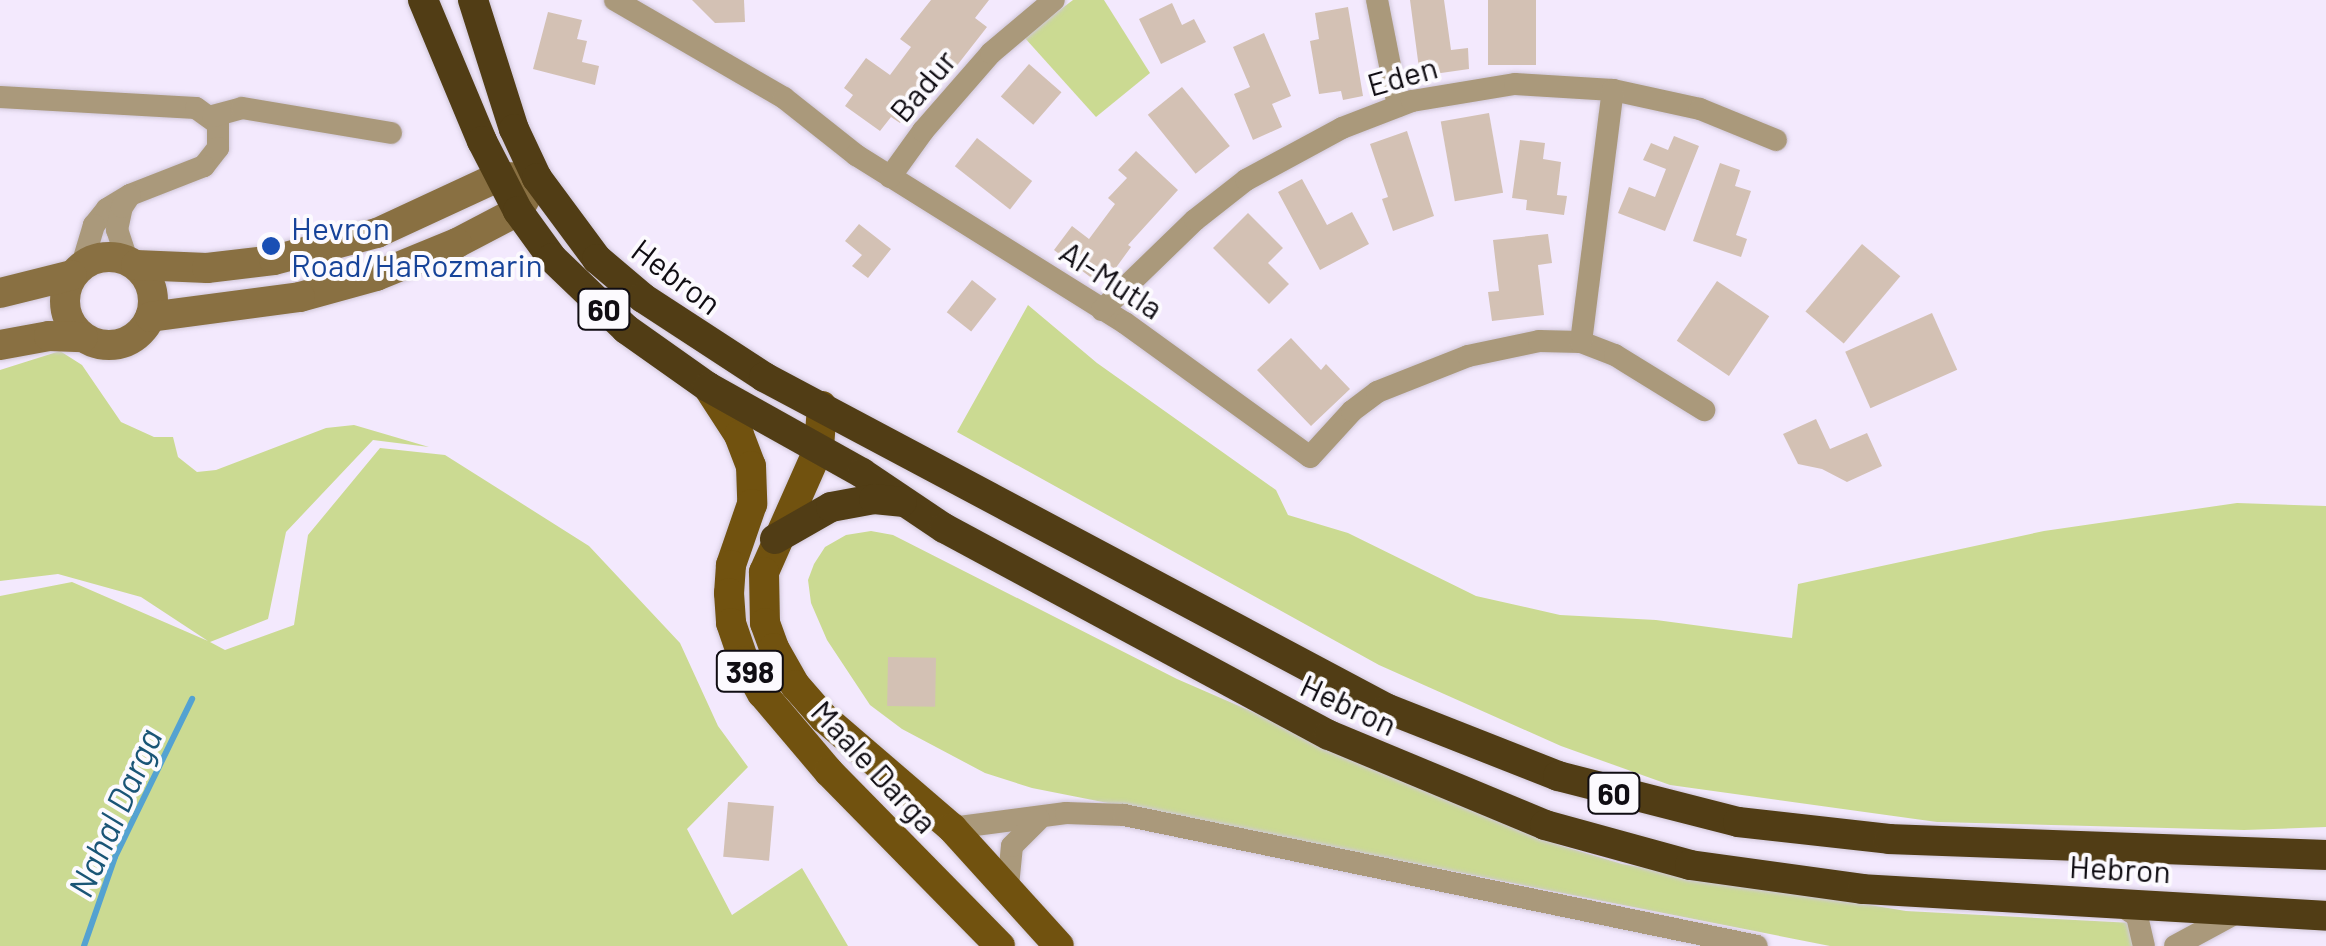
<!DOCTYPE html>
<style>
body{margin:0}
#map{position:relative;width:2326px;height:946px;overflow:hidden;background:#f3e9fd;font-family:Barlow,sans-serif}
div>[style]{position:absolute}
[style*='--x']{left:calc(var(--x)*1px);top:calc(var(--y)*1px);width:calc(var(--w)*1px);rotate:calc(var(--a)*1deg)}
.green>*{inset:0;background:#cbda92}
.stream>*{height:6px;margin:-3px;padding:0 3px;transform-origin:3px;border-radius:3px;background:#54a2d1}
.building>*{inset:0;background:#d3c1b4;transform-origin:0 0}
.roads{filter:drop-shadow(0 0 2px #cfc6d8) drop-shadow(0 0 2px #cfc6d8)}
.street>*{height:22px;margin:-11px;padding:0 11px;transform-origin:11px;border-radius:11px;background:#aa997b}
.secondary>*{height:30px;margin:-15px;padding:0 15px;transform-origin:15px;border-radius:15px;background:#897042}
.secondary>.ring{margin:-15px;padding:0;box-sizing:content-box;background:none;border:30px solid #897042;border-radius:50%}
.primary>*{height:30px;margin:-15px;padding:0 15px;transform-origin:15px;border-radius:15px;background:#71520f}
.highway>*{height:30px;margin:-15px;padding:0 15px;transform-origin:15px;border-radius:15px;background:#513d15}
.dots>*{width:28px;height:28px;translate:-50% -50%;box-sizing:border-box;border:5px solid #fcfafe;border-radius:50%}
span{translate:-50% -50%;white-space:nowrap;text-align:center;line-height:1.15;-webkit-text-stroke:8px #fcfafe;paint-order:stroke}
.shield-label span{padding:2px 8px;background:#fcfafe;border:2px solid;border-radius:8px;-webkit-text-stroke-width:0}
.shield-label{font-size:30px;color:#100d13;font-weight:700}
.street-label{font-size:32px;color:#100d13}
.transit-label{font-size:32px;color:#164399}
.left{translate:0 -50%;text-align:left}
.water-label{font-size:35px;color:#1a5576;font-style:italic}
</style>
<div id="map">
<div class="green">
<div style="clip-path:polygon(1073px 0,1104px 0,1150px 73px,1096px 117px,1024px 37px)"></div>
<div style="clip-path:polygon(1028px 305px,1097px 363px,1276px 490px,1288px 515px,1348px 533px,1476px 596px,1560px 615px,1656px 620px,1792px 638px,1798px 584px,2044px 531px,2237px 503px,2326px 506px,2326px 827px,2244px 830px,1937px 822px,1670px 785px,1561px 746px,1379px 665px,957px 432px)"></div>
<div style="clip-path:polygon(60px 351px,82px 365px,121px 422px,154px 437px,173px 437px,178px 457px,197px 472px,216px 470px,326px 428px,354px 425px,429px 447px,373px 440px,286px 532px,268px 619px,210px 642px,225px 650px,294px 625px,308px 535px,380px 448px,445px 455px,589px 546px,680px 643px,718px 726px,748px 767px,687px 829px,732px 915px,802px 868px,848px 946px,0 946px,0 596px,72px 582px,208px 641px,141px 597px,58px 574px,0 581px,0 370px)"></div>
<div style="clip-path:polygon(871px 531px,893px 535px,1177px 679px,1559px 845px,1622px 864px,1906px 911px,2133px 923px,2134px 946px,1830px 946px,1032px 788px,985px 773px,902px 729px,870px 705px,827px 640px,811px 603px,808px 580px,814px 564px,825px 547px,846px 535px)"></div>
</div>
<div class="stream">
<div style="--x:84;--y:946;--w:94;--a:-70.8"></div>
<div style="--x:115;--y:857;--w:176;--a:-64"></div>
</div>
<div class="building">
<div style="clip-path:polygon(692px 0,744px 0,745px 22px,715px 23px)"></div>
<div style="clip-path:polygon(931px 0,989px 0,975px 18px,987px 27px,948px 77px,939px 70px,900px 123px,891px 117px,880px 131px,845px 106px,853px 95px,844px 88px,866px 58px,890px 75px,911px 47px,900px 39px)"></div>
<div style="clip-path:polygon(1410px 0,1444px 0,1451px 50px,1468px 48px,1469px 69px,1420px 76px)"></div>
<div style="left:1488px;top:0;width:48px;height:65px"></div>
<div style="clip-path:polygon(1172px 3px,1182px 25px,1194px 19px,1206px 42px,1161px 64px,1139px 19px)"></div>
<div style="clip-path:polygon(1348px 7px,1363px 96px,1343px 100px,1341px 91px,1319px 94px,1310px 41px,1319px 39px,1315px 13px)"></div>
<div style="clip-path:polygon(548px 12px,582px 20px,577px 39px,587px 41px,582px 62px,599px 66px,595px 85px,533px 69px)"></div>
<div style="clip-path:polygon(1264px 33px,1291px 96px,1272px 104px,1282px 127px,1253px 140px,1234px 94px,1250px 87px,1233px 47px)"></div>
<div style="left:1029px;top:64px;width:43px;height:43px;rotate:41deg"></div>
<div style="left:1182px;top:87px;width:76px;height:44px;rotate:51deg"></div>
<div style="left:1489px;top:113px;width:81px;height:49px;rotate:80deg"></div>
<div style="clip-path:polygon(1407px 131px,1434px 216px,1393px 231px,1382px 199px,1388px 197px,1370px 144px)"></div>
<div style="clip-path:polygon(1674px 136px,1699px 146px,1665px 231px,1618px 213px,1629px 187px,1655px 197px,1666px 169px,1643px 160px,1651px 143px,1668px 150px)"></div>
<div style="left:977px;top:138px;width:70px;height:36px;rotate:38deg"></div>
<div style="clip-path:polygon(1520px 140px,1545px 143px,1543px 159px,1561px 162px,1557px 195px,1567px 196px,1564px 215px,1526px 210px,1527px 200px,1512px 198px)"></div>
<div style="clip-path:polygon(1136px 151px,1178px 190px,1128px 245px,1131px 247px,1115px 269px,1106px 263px,1093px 279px,1054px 250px,1072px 226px,1089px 239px,1115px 204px,1108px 198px,1127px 178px,1118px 170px)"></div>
<div style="clip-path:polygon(1720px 163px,1740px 170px,1735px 186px,1751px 191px,1736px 235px,1747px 239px,1741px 257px,1693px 241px)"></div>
<div style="clip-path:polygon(1302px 179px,1327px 225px,1352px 212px,1369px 244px,1320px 270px,1278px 192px)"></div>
<div style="clip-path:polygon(1248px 213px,1283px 248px,1268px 263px,1289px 284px,1269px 304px,1213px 248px)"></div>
<div style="clip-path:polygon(859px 224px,891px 249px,868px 278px,852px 266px,862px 255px,845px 241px)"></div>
<div style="clip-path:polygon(1548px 234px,1552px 263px,1538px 265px,1544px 315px,1492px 321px,1488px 292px,1499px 291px,1493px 240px)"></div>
<div style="left:1862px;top:244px;width:50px;height:88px;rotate:40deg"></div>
<div style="left:972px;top:280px;width:31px;height:41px;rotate:38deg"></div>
<div style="left:1717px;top:281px;width:63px;height:72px;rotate:34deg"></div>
<div style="left:1932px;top:313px;width:62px;height:95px;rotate:66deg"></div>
<div style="clip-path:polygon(1291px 338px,1321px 370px,1326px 364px,1350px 389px,1311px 426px,1257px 370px)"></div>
<div style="clip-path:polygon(1816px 419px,1830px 449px,1867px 433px,1882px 466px,1847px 482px,1822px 469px,1798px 464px,1783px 434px)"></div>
<div style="left:888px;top:657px;width:48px;height:49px;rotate:1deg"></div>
<div style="left:728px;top:802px;width:46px;height:55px;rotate:5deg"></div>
</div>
<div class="roads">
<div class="street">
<div style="--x:615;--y:0;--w:195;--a:30.1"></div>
<div style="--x:784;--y:98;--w:92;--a:38.4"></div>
<div style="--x:856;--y:155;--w:317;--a:32"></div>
<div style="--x:1125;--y:323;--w:228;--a:35.9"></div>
<div style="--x:1310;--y:457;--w:62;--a:-47.6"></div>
<div style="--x:1352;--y:411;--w:31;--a:-37"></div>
<div style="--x:1377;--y:392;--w:98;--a:-21.6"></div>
<div style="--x:1468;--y:356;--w:73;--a:-11.9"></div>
<div style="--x:1539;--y:341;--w:42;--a:1.4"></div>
<div style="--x:1581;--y:342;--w:36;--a:21"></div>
<div style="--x:1615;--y:355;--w:105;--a:31.7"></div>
<div style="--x:1377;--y:0;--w:108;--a:78.8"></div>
<div style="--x:0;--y:97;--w:196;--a:3.2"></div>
<div style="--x:196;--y:108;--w:27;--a:36"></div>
<div style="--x:218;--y:124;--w:24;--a:90"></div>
<div style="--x:218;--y:148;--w:23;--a:128"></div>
<div style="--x:204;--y:166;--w:79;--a:158.6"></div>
<div style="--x:130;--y:195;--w:27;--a:149"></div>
<div style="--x:107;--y:209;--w:21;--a:129"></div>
<div style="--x:94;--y:225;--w:42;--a:106.7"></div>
<div style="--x:213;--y:116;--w:30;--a:-15"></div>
<div style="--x:242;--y:108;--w:151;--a:9.5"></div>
<div style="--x:890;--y:177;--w:57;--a:-54.3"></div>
<div style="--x:923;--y:131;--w:103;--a:-48.9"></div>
<div style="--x:991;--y:53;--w:82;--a:-40.1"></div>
<div style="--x:127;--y:260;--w:32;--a:-108"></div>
<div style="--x:117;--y:230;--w:24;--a:-78"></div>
<div style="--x:122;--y:207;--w:14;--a:-56"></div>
<div style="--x:1102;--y:310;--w:129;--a:-44.1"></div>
<div style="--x:1195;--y:220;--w:65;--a:-38.1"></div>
<div style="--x:1246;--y:180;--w:109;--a:-28.4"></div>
<div style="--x:1342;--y:128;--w:75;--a:-21.1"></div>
<div style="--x:1412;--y:101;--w:104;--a:-9.4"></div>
<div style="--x:1515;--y:84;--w:98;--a:3.5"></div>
<div style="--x:1613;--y:90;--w:89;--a:12.3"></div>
<div style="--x:1700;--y:109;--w:82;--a:22.2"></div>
<div style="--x:1581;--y:342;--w:254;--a:-82.8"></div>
<div style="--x:952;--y:828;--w:115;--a:-7.5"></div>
<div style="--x:1066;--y:813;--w:58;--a:2"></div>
<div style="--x:1124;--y:815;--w:646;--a:11.69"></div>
<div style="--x:1008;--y:886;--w:40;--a:-84.3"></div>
<div style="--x:1012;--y:846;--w:38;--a:-45"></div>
<div style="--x:2117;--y:903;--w:24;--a:33"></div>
<div style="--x:2137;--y:916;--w:31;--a:77"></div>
<div style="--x:2175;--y:946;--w:72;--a:-28.4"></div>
</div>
<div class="secondary">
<div class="ring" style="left:65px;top:257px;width:58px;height:58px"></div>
<div style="--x:136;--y:265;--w:71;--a:2.4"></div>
<div style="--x:207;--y:268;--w:67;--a:-6.8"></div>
<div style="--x:274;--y:260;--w:106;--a:-14.7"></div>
<div style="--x:377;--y:233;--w:133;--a:-24.8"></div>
<div style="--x:498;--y:177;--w:39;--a:1"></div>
<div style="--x:537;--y:178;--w:38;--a:120"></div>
<div style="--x:518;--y:211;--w:69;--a:152.3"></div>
<div style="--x:457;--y:243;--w:87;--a:157.8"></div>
<div style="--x:376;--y:276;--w:79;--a:164.6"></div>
<div style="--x:300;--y:297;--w:151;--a:172.4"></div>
<div style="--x:0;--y:293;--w:74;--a:-14"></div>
<div style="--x:0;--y:345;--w:50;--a:-10.4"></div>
<div style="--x:49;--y:336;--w:34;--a:2"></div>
</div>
<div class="primary">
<div style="--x:708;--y:387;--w:57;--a:57.1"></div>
<div style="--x:739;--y:435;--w:33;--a:69"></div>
<div style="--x:751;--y:466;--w:38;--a:88"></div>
<div style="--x:752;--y:504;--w:65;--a:109"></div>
<div style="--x:731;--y:565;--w:28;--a:94"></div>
<div style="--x:729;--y:593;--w:30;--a:86"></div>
<div style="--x:731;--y:623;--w:40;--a:71.1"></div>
<div style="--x:744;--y:661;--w:37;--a:61"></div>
<div style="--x:762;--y:693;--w:104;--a:49.7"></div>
<div style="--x:829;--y:772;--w:244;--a:45.5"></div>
<div style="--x:822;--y:406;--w:42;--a:94.1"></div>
<div style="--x:819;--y:448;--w:136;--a:113.9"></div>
<div style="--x:764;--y:572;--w:51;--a:88.9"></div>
<div style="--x:765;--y:623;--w:27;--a:70"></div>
<div style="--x:774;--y:648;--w:43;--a:60.4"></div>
<div style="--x:795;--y:685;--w:44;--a:48.7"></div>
<div style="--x:824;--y:718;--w:169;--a:40.7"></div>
<div style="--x:952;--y:828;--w:159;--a:47.8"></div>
</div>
<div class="highway">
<div style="--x:423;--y:0;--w:153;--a:67.3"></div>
<div style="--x:482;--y:141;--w:79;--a:62.8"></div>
<div style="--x:518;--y:211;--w:58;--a:54.1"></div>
<div style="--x:552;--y:258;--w:103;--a:43.8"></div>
<div style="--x:626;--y:329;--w:100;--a:35.3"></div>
<div style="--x:708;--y:387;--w:176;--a:29.2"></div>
<div style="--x:862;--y:473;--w:99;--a:33.9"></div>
<div style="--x:944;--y:528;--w:437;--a:28.3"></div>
<div style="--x:1329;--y:735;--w:234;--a:22.6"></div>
<div style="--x:1545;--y:825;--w:150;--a:15.4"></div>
<div style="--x:1690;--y:865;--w:174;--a:7.9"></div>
<div style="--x:1862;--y:889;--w:465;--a:3.3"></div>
<div style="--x:473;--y:0;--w:135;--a:72.4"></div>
<div style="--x:514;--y:129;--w:54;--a:64.9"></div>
<div style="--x:537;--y:178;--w:101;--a:53.5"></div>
<div style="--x:597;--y:259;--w:60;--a:40.3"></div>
<div style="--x:643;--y:298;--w:145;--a:33.1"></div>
<div style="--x:764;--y:377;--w:707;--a:28.02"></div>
<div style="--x:1388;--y:709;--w:183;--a:21.5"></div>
<div style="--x:1558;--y:776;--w:186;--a:14.3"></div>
<div style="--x:1738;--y:822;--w:152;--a:6.4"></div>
<div style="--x:1889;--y:839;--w:437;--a:2.1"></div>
<div style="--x:775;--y:539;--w:64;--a:-29.7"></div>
<div style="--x:831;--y:507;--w:44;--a:-10.5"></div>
<div style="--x:874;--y:499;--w:28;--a:6"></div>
</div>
</div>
<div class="dots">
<div style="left:271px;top:246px;background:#1a4fb4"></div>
</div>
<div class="shield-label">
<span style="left:604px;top:309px">60</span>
<span style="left:750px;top:671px">398</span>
<span style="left:1614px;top:793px">60</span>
</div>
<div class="street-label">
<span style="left:1402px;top:75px;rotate:-16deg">Eden</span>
<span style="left:922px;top:85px;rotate:-50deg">Badur</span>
<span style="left:677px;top:276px;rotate:37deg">Hebron</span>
<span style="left:1112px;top:279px;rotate:33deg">Al-Mutla</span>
<span style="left:1349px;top:704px;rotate:25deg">Hebron</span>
<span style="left:875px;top:766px;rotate:47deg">Maale Darga</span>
<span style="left:2120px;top:868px;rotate:3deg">Hebron</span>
</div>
<div class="transit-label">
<span class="left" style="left:291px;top:246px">Hevron<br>Road/HaRozmarin</span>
</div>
<div class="water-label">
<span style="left:114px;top:812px;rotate:-66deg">Nahal Darga</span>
</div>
</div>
